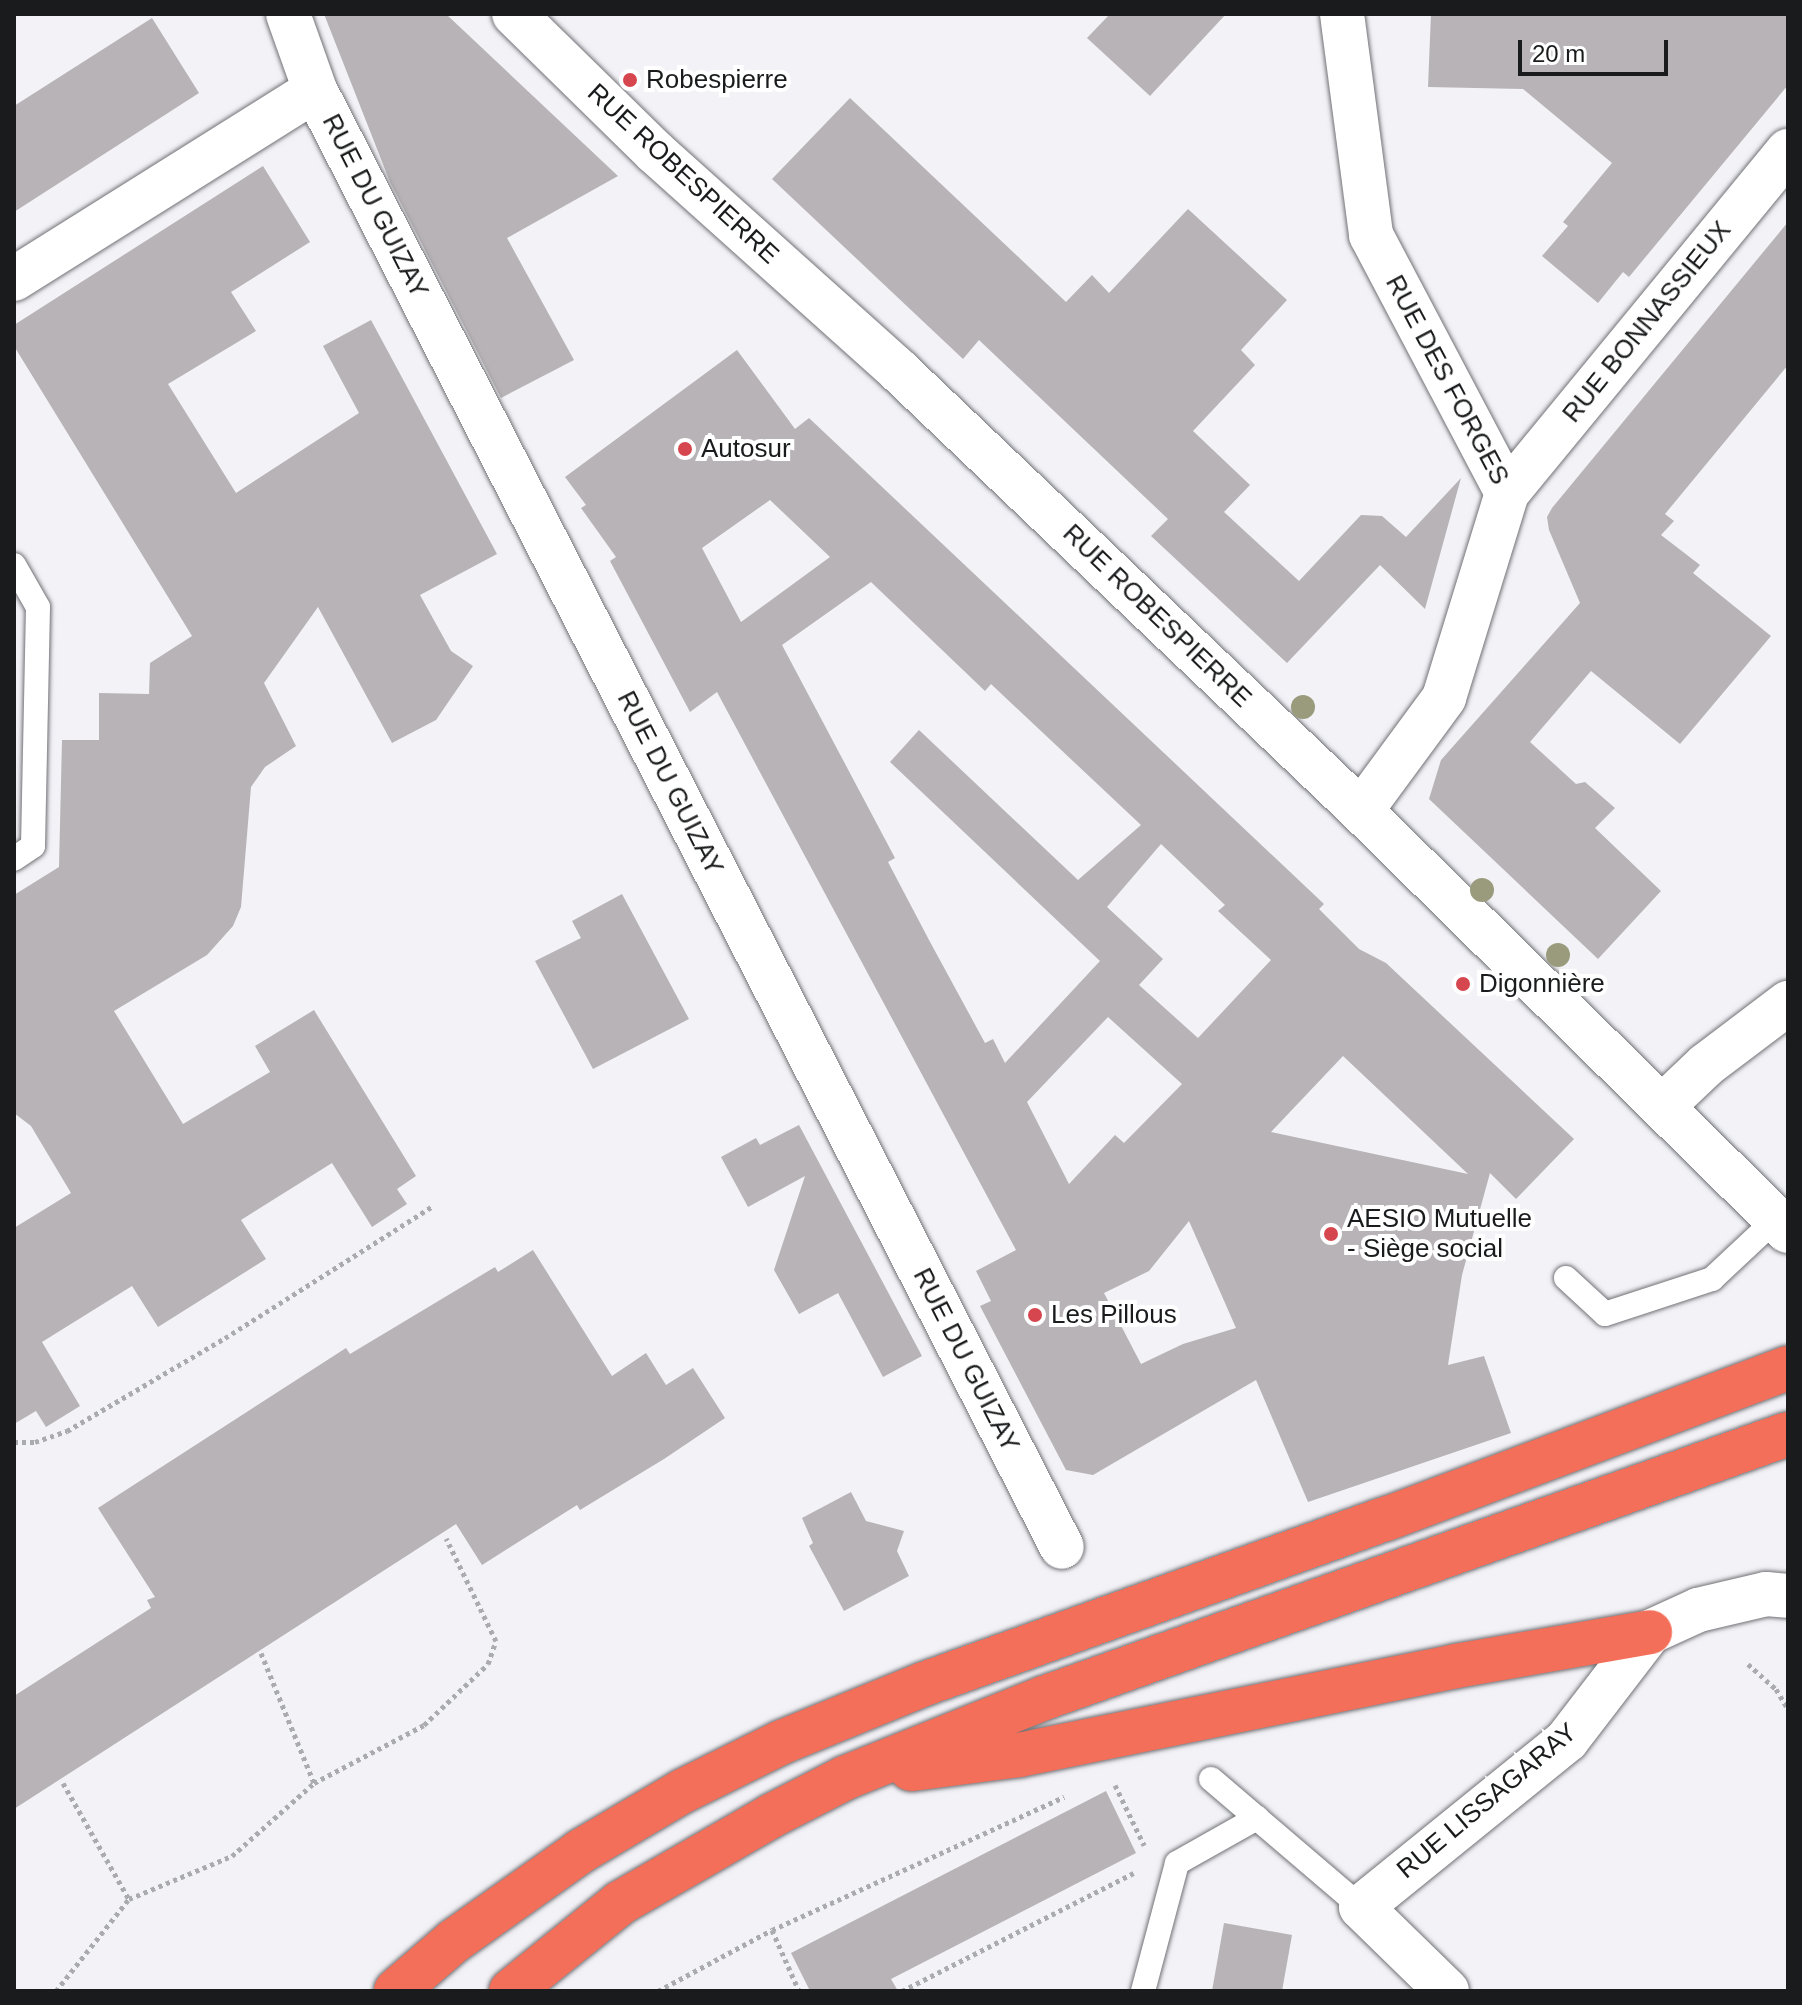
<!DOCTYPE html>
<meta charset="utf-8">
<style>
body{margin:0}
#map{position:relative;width:1802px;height:2005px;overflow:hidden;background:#f2f2f7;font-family:Helvetica,sans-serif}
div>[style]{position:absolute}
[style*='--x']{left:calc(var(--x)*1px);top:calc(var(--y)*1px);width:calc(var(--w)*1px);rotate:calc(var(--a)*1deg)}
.building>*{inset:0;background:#b8b3b6}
.path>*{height:5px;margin-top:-2.5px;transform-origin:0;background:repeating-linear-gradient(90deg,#aaabaf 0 4px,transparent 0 8px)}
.roads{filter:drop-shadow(0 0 2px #717276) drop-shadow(0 0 2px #717276)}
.lane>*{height:24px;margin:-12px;padding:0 12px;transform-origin:12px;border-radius:12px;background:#fff}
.street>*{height:44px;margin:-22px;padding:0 22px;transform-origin:22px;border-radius:22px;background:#fff}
.secondary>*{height:44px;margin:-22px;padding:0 22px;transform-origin:22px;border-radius:22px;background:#fff}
.highway>*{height:44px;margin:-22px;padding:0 22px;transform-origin:22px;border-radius:22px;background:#f46f59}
.trees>*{width:24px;height:24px;margin:-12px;border-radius:50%;background:#9a9b7c}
.dots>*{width:22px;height:22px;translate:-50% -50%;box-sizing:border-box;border:4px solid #fff;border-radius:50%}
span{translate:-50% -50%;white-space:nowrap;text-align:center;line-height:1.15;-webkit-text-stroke:8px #fff;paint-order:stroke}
.poi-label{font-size:26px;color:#1a1b1c}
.left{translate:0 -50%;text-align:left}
.street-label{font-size:26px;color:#1a1b1c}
.frame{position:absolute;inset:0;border:16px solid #1a1b1c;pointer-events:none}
.scale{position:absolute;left:1518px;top:40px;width:150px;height:36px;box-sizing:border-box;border:4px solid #1a1b1c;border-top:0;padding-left:10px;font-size:24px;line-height:28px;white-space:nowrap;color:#1a1b1c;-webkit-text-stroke:6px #fff;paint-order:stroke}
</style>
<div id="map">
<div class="building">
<div style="clip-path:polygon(324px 14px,446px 14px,618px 176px,507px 238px,574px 360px,501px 398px,390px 182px)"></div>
<div style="clip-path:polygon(1110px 14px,1226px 14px,1150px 96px,1087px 38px)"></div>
<div style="clip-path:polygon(1431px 14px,1788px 14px,1788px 85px,1629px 277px,1623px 272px,1598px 303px,1542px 256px,1568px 226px,1563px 222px,1612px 163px,1523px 89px,1428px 87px)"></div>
<div style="clip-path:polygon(152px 18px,199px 93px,14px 212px,14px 106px)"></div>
<div style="clip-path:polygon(850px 98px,1066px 302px,1092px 275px,1109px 293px,1188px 209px,1287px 300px,1241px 350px,1255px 365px,1193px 431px,1250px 485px,1224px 512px,1299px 581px,1361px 515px,1382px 516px,1406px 537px,1461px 478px,1425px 609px,1380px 565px,1287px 663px,1151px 536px,1168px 519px,979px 340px,963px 359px,772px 179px)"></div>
<div style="clip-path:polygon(263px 166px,310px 242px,231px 292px,256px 331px,168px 384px,236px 493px,359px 413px,323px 346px,371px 320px,497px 554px,420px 595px,451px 651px,473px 666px,436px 720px,392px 743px,318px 607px,264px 683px,296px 746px,265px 767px,251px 787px,241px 907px,233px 926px,207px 955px,114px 1011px,183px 1124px,270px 1072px,255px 1046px,314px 1010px,416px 1176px,397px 1189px,407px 1204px,372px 1227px,332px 1163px,241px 1220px,266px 1259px,158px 1327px,132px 1286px,42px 1342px,80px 1406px,46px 1427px,36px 1411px,14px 1424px,14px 1228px,71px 1193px,31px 1126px,14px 1113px,14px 895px,59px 867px,62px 740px,99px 740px,99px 693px,149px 694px,150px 663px,192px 636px,14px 346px,14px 325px)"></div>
<div style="clip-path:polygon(1788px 222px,1788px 365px,1665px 514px,1674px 521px,1661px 535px,1700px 565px,1693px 573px,1771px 636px,1680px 744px,1591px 671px,1530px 742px,1576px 784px,1585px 782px,1615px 808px,1595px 828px,1661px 891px,1598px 959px,1429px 799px,1441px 760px,1580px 603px,1549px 530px,1547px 517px,1552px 508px)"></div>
<div style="clip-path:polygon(evenodd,737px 350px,795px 429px,809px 418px,1324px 904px,1319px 909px,1359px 949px,1386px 963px,1574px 1139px,1516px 1199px,1490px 1173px,1462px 1275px,1448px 1365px,1484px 1356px,1511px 1433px,1308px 1502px,1256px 1380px,1093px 1475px,1066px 1470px,980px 1306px,991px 1301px,976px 1271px,1016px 1250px,717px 692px,690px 712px,610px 561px,616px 557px,581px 508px,586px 505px,565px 477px,737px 350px,770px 500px,830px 557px,741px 622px,702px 548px,770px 500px,737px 350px,871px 582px,985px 691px,991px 684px,1141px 825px,1078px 880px,919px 730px,890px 762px,1100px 961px,1005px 1063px,993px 1039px,985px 1043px,929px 940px,888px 862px,895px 858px,782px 645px,871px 582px,737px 350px,1161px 844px,1225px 905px,1218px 911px,1271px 960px,1198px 1038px,1139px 985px,1163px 959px,1107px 907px,1161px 844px,737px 350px,1108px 1017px,1182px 1084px,1124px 1143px,1115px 1135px,1069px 1184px,1027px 1102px,1108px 1017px,737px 350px,1343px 1056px,1468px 1174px,1271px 1132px,1343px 1056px,737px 350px,1189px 1221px,1236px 1328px,1183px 1344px,1141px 1364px,1104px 1293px,1149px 1271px,1189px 1221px)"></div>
<div style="clip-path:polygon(622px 894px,689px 1019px,593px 1069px,535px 961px,581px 938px,572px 921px)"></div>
<div style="clip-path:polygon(799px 1125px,922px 1356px,883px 1377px,838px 1293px,799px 1314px,774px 1270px,805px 1176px,748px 1207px,721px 1157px,756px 1138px,760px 1145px)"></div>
<div style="clip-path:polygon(533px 1250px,612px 1376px,646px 1353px,666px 1385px,693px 1368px,725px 1418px,664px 1459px,580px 1510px,577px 1505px,482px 1565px,456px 1524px,14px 1809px,14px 1696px,151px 1608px,147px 1600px,155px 1597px,98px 1508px,346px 1348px,350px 1354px,495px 1267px,498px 1272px)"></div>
<div style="clip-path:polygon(851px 1492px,866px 1521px,904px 1531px,897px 1551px,909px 1576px,844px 1611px,809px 1546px,813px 1543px,802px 1518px)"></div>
<div style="clip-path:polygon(1106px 1791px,1136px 1853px,891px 1979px,898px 1991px,810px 1991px,791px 1953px)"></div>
<div style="clip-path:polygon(1224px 1923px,1292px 1935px,1282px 1991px,1212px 1991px)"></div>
</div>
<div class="path">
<div style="--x:14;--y:1442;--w:21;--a:0"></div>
<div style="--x:35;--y:1442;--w:34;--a:-19"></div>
<div style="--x:67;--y:1431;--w:183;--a:-30.5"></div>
<div style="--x:225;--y:1338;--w:246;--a:-32.4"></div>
<div style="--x:261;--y:1653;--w:140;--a:67.8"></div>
<div style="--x:1748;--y:1664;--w:38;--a:42"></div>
<div style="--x:1776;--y:1689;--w:23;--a:59"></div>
<div style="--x:63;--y:1783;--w:133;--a:60.4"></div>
<div style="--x:1115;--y:1785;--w:67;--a:64.2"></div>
<div style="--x:772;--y:1930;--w:67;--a:66.1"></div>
<div style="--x:56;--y:1991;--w:117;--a:-51.6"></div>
<div style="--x:129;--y:1899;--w:112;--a:-22.7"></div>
<div style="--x:232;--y:1856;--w:110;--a:-41.7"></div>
<div style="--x:314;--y:1783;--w:124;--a:-27.8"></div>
<div style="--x:424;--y:1725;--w:88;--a:-43.6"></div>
<div style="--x:488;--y:1664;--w:24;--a:-71"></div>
<div style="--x:496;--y:1641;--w:114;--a:-115.9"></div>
<div style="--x:658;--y:1991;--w:129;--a:-28.2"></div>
<div style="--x:772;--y:1930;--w:321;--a:-24.5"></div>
<div style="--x:902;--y:1991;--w:260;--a:-27"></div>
</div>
<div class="roads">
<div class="lane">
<div style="--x:14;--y:565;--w:48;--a:60.3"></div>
<div style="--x:38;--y:607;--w:239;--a:91.2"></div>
<div style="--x:33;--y:846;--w:23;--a:146"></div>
<div style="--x:1566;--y:1278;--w:53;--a:42.7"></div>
<div style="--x:1605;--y:1314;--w:113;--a:-18.1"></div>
<div style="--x:1712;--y:1279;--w:86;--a:-43.1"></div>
<div style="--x:1211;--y:1779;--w:197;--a:40.5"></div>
<div style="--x:1143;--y:1991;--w:132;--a:-75.1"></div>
<div style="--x:1177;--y:1863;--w:92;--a:-29.4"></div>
</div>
<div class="street">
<div style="--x:288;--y:14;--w:81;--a:70.4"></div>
<div style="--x:315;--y:90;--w:1637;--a:62.86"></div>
<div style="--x:1342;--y:14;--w:223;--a:82.5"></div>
<div style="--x:1371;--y:235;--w:292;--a:62.2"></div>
<div style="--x:1507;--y:493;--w:214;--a:107.1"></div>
<div style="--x:1444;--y:698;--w:140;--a:126.3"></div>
<div style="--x:14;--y:279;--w:355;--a:-32.1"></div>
<div style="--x:1507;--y:493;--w:443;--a:-50.6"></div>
<div style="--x:1664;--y:1105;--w:58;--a:-43.6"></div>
<div style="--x:1706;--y:1065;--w:103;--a:-37.1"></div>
<div style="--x:1447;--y:1991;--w:120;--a:-135.7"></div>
<div style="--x:1361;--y:1907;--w:265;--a:-39"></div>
<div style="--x:1567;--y:1740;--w:136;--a:-52.5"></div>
<div style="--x:1650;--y:1632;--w:53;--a:-24.6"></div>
<div style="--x:1698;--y:1610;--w:70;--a:-13.2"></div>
<div style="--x:1766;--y:1594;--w:22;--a:5"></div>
</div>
<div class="secondary">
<div style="--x:514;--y:14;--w:197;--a:44.4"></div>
<div style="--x:655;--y:152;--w:328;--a:41.9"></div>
<div style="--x:899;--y:371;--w:638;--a:43.6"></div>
<div style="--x:1361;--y:811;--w:599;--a:44.53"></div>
</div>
<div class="highway">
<div style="--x:911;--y:1769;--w:109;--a:-7.4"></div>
<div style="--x:1019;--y:1755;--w:446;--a:-11.5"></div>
<div style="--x:1456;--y:1666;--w:197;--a:-9.9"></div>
<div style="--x:396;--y:1991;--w:77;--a:-40.8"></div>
<div style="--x:454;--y:1941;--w:156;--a:-35.3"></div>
<div style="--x:581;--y:1851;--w:118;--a:-30.5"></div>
<div style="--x:683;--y:1791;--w:110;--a:-26.3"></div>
<div style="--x:782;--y:1742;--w:153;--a:-22.2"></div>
<div style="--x:924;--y:1684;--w:491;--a:-19.7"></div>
<div style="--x:1386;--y:1519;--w:429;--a:-20.6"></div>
<div style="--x:511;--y:1991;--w:140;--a:-38.9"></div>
<div style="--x:620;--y:1903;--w:174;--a:-29.9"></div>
<div style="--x:771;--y:1816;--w:83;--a:-27.2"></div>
<div style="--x:845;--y:1778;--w:214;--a:-21.9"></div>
<div style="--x:1044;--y:1698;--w:789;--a:-19.54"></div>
</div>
</div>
<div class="trees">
<div style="left:1303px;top:707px"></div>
<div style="left:1482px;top:890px"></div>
<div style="left:1558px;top:955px"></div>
</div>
<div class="dots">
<div style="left:630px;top:80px;background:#d6464e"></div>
<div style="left:685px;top:449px;background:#d6464e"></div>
<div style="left:1463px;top:984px;background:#d6464e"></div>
<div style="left:1331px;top:1234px;background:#d6464e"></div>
<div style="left:1035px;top:1315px;background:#d6464e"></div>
</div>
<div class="poi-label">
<span class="left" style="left:646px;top:80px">Robespierre</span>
<span class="left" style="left:701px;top:449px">Autosur</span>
<span class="left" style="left:1479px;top:984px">Digonnière</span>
<span class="left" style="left:1347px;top:1234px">AESIO Mutuelle<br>- Siège social</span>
<span class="left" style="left:1051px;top:1315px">Les Pillous</span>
</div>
<div class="street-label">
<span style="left:683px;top:174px;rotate:43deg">RUE ROBESPIERRE</span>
<span style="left:375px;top:206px;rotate:63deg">RUE DU GUIZAY</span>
<span style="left:1647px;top:322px;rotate:-51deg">RUE BONNASSIEUX</span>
<span style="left:1447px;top:380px;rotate:62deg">RUE DES FORGES</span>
<span style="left:1157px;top:616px;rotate:44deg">RUE ROBESPIERRE</span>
<span style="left:670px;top:783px;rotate:63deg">RUE DU GUIZAY</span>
<span style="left:966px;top:1360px;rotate:63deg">RUE DU GUIZAY</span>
<span style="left:1487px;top:1801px;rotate:-40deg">RUE LISSAGARAY</span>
</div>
<div class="frame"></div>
<div class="scale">20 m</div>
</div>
